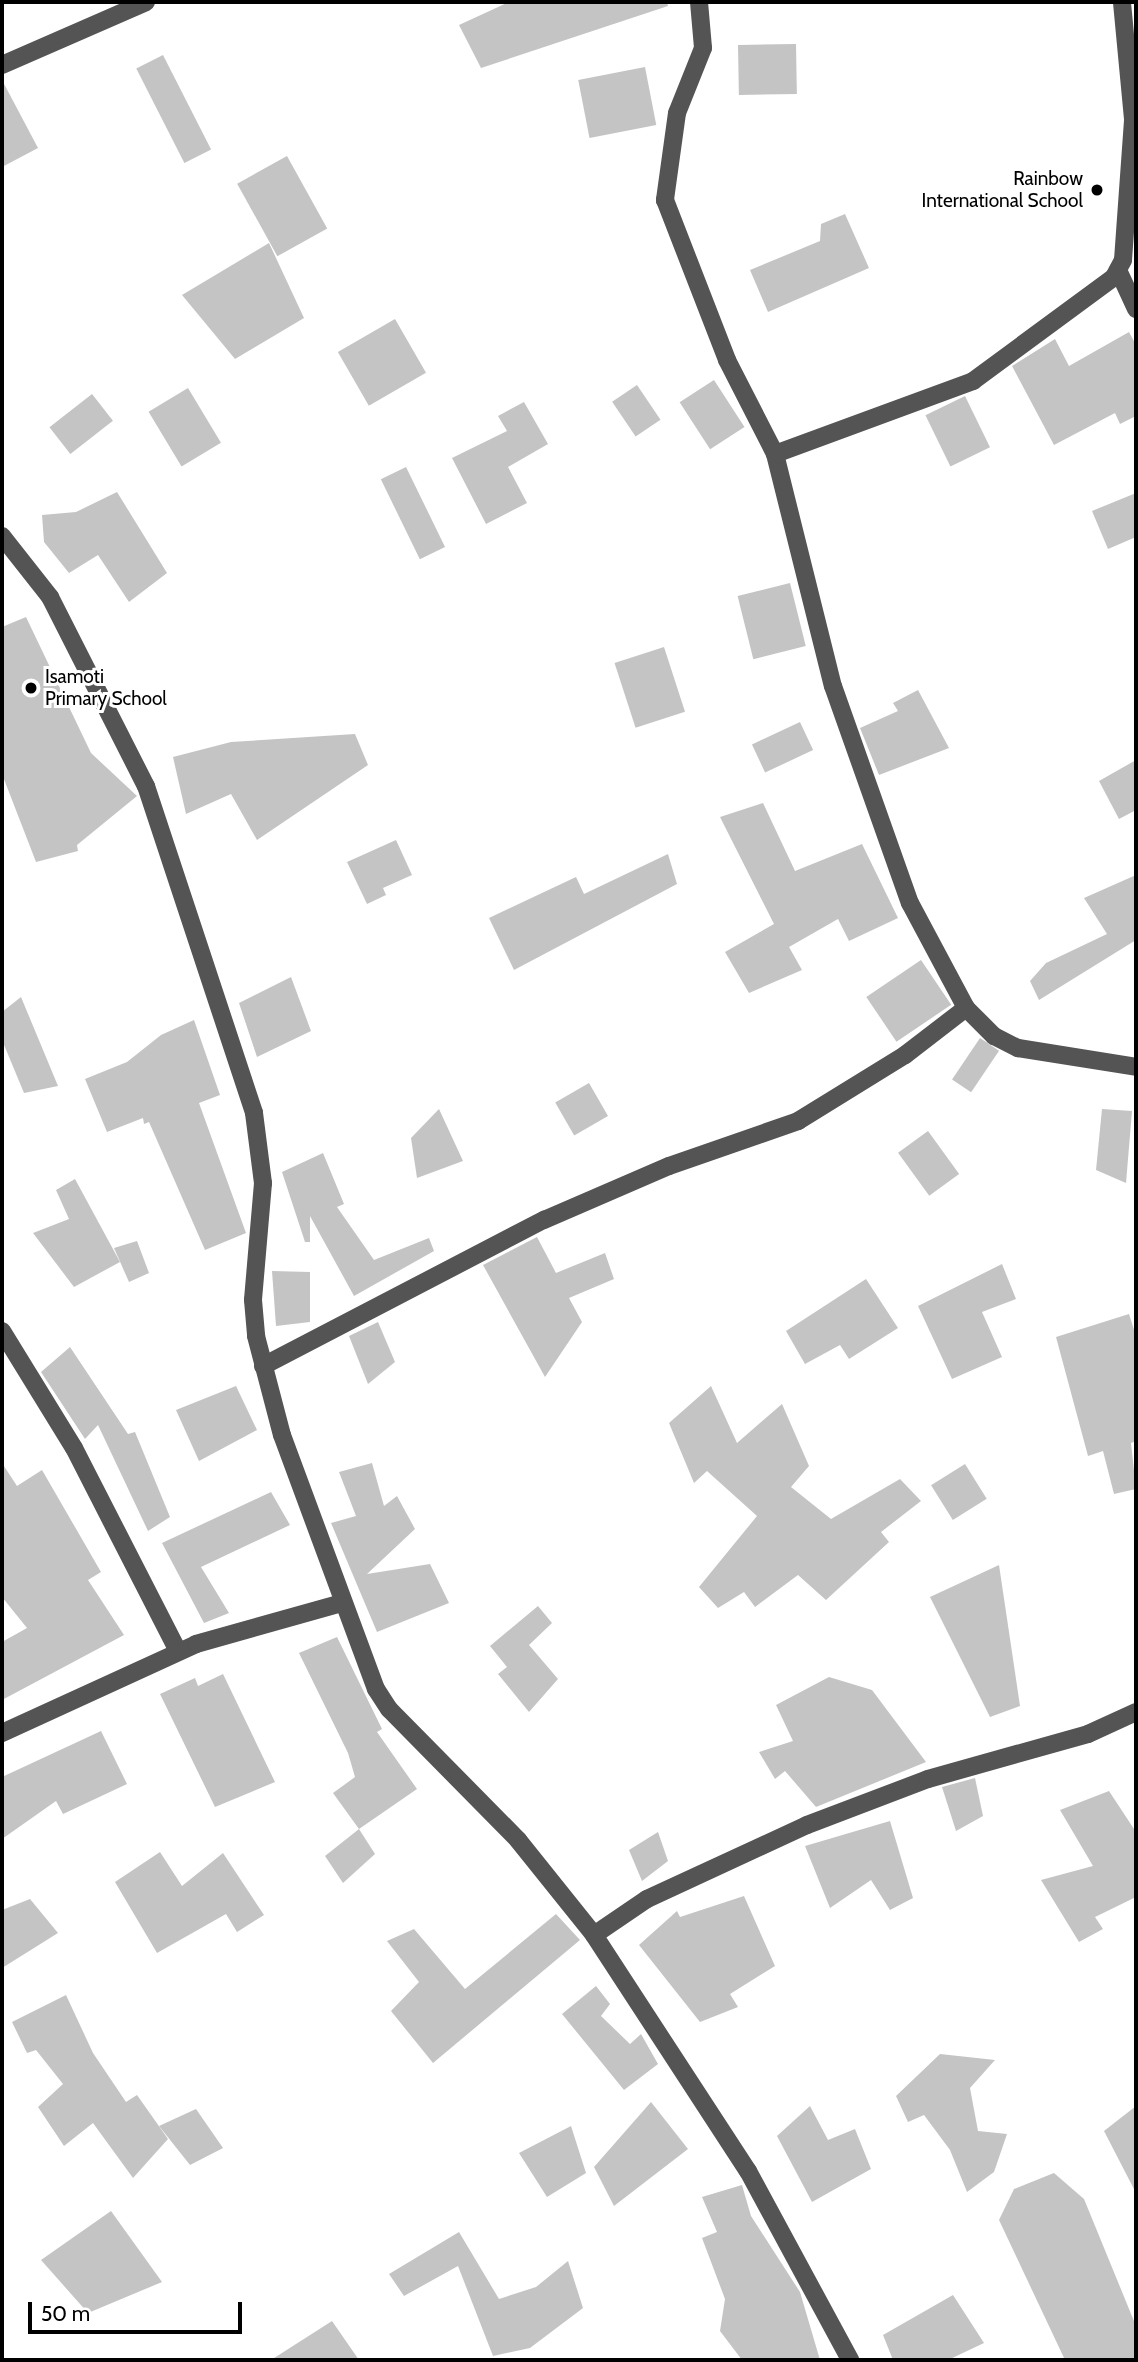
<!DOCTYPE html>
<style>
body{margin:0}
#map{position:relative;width:1138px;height:2362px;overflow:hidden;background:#fff;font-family:Cabin,sans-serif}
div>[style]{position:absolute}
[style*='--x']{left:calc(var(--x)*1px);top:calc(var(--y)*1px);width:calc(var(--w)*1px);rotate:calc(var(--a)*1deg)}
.building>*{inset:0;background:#c4c4c4;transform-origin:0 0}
.minor>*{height:18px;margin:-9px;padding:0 9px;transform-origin:9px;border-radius:9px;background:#545454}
.dots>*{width:19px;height:19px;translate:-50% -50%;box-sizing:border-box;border:4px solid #fff;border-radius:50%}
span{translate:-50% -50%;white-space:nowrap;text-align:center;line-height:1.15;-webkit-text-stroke:6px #fff;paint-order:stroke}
.poi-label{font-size:19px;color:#000}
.right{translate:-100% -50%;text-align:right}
.left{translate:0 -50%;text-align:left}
.frame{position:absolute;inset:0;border:4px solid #000;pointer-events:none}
.scale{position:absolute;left:28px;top:2302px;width:214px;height:32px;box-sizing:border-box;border:4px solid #000;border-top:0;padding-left:9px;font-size:21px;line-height:24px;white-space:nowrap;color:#000;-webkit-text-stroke:5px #fff;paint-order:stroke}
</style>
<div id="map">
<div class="building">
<div style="clip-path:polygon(509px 2px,667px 2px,668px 6px,481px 68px,459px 25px)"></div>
<div style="left:796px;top:44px;width:50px;height:58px;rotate:89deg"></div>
<div style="left:163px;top:55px;width:106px;height:30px;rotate:63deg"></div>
<div style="left:645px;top:67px;width:59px;height:68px;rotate:79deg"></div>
<div style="clip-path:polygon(2px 80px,38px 148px,2px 167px)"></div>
<div style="left:287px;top:156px;width:83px;height:57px;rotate:61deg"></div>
<div style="clip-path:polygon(845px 214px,869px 268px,768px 312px,750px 270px,820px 241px,821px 224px)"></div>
<div style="clip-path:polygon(269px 243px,304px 318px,235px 359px,182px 295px)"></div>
<div style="left:395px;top:319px;width:62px;height:66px;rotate:60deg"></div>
<div style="clip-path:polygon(1129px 332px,1136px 345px,1136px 416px,1120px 424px,1115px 413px,1054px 445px,1012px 366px,1055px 339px,1069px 366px)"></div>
<div style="left:714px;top:380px;width:56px;height:41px;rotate:57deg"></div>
<div style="left:637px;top:385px;width:42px;height:30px;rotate:56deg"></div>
<div style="left:188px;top:388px;width:64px;height:46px;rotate:59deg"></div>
<div style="left:92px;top:394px;width:34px;height:54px;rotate:52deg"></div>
<div style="left:965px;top:396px;width:57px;height:44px;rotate:64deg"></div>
<div style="clip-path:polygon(524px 402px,548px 444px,508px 467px,527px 503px,486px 524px,452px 458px,507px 431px,498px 416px)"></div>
<div style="left:406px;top:467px;width:89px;height:28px;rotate:64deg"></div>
<div style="clip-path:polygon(117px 492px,167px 573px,129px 602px,98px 555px,69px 573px,44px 542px,42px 515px,76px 512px)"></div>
<div style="clip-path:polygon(1136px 493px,1136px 537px,1108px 549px,1092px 511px)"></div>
<div style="left:790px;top:583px;width:65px;height:54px;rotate:76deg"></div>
<div style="clip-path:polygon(26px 617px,91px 753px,137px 796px,77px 845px,78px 851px,36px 862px,2px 774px,2px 627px)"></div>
<div style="left:664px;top:647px;width:68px;height:52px;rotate:72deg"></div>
<div style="clip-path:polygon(918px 690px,949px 748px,879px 775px,860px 728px,898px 711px,893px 703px)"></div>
<div style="left:800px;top:722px;width:31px;height:53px;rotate:65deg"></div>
<div style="clip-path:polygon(355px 734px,368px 765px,257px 840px,231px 794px,186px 814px,173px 757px,231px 742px)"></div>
<div style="clip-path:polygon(1136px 760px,1136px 810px,1119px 819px,1099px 781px)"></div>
<div style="clip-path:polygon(763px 803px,795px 871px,862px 844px,898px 918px,849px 941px,838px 919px,789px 947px,802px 970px,749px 993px,725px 952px,774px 924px,720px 817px)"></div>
<div style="clip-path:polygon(396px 840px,412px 875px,383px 888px,386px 895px,367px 904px,347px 862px)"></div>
<div style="clip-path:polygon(668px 854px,677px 884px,514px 970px,489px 918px,576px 877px,584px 894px)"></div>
<div style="clip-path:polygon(1136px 875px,1136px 940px,1039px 1000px,1030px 981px,1046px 963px,1107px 934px,1084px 898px)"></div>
<div style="left:921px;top:960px;width:54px;height:66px;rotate:56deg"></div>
<div style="clip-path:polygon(291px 977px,311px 1031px,257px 1057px,239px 1003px)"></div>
<div style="clip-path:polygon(21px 997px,58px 1086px,24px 1093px,2px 1040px,2px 1012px)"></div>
<div style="clip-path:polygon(194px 1020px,220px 1095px,199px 1103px,246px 1233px,205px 1250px,149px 1122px,144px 1124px,143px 1118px,107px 1132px,85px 1079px,127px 1062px,161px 1035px)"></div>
<div style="left:980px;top:1038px;width:23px;height:50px;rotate:34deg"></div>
<div style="left:589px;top:1083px;width:38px;height:39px;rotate:60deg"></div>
<div style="clip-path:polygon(439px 1109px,463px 1161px,417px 1178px,411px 1138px)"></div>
<div style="clip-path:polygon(1102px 1109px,1132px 1111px,1126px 1183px,1096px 1170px)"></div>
<div style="left:928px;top:1131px;width:53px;height:37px;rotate:54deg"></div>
<div style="clip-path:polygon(323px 1153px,344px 1204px,337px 1207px,374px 1260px,429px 1238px,434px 1251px,354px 1296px,310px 1216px,310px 1242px,305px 1242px,282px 1172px)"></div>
<div style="clip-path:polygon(75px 1179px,120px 1262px,74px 1287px,33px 1233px,69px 1219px,56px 1190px)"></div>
<div style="clip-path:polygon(537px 1237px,556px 1273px,605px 1253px,614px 1279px,569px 1298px,582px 1322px,545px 1377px,483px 1265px)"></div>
<div style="clip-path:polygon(137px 1241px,149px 1273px,129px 1282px,114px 1248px)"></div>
<div style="clip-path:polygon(1002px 1264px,1016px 1299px,982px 1312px,1002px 1357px,952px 1379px,918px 1306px)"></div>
<div style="clip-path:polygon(272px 1271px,310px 1272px,310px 1322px,276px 1326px)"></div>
<div style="clip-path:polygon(866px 1279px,898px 1328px,849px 1359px,840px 1345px,805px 1364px,786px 1331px)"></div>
<div style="clip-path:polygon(1129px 1314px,1136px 1336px,1136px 1441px,1131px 1443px,1136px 1489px,1114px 1494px,1103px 1451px,1088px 1456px,1056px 1337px)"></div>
<div style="clip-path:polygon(378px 1322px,395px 1362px,368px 1384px,349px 1336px)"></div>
<div style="clip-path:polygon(70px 1347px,128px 1434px,135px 1432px,170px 1517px,148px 1531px,98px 1425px,85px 1439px,41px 1372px)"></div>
<div style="clip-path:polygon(236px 1386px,257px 1430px,199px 1461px,176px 1410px)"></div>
<div style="clip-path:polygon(711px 1386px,737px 1443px,782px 1404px,809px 1466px,791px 1487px,831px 1519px,900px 1479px,921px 1501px,881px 1532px,889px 1542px,826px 1600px,798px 1575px,755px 1607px,744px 1592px,718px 1608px,699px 1587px,757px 1516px,707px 1471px,694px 1483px,669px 1423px)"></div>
<div style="clip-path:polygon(2px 1463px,17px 1486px,42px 1470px,101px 1572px,88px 1580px,124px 1635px,2px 1700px,2px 1642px,27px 1628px,2px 1597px)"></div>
<div style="clip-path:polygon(372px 1463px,384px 1506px,397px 1496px,415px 1529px,367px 1574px,430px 1564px,449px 1603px,377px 1632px,331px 1523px,356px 1516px,339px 1472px)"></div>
<div style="left:965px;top:1464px;width:41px;height:40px;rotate:58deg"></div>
<div style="clip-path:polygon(271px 1492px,290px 1525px,201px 1567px,229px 1613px,204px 1623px,162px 1543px)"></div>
<div style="clip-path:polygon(999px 1565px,1020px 1706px,990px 1717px,930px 1597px)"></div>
<div style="clip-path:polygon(538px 1606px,552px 1623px,529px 1645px,558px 1679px,529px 1712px,498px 1674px,507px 1667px,490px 1646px)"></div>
<div style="clip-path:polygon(337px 1637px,382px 1729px,377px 1732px,417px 1789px,359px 1829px,333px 1793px,355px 1777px,348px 1753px,299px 1653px)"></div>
<div style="clip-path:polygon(223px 1674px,275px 1782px,215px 1807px,160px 1694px,195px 1678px,198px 1686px)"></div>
<div style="clip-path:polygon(829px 1677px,872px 1690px,926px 1762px,816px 1807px,785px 1771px,775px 1779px,759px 1752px,793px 1741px,776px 1705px)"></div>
<div style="clip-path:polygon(101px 1731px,127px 1784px,63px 1814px,56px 1801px,2px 1839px,2px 1777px)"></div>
<div style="clip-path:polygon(975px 1778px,983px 1816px,956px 1831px,942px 1787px)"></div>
<div style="clip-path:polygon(1109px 1791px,1136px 1832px,1136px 1897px,1095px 1917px,1103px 1929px,1079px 1942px,1041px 1880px,1093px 1866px,1060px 1810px)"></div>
<div style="clip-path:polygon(890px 1821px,913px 1898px,890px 1910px,871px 1880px,830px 1908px,805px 1846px)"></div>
<div style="clip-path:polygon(359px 1829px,375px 1854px,343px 1883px,325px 1856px)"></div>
<div style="clip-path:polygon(658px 1832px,668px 1861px,642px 1881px,629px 1850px)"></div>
<div style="clip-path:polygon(160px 1852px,182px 1886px,223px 1853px,264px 1915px,237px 1932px,226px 1914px,157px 1953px,115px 1882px)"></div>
<div style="clip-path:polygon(744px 1896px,775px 1966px,730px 1994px,738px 2007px,700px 2022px,639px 1945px,677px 1911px,680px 1917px)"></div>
<div style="clip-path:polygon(30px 1899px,58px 1933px,2px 1968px,2px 1910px)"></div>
<div style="clip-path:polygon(556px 1914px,580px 1940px,433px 2063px,391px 2011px,419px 1982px,387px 1941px,414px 1929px,465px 1989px)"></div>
<div style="clip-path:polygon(596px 1986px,610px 2004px,601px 2016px,630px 2044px,641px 2034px,658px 2064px,624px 2090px,562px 2014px)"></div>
<div style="clip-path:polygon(66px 1995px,93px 2053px,126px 2102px,137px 2095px,168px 2139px,133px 2178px,93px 2123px,64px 2146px,38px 2107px,63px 2084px,36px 2050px,27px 2053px,12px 2022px)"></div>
<div style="clip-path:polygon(940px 2054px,995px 2060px,970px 2088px,978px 2131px,1007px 2134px,994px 2172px,967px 2192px,950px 2150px,924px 2115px,908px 2122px,896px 2096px)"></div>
<div style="clip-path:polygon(651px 2102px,688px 2149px,614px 2206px,594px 2167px)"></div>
<div style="clip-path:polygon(810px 2106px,828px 2140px,855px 2129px,871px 2169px,812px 2202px,777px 2136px)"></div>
<div style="clip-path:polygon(1136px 2106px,1136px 2193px,1104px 2131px)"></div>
<div style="clip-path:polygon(196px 2109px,223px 2148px,190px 2165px,159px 2126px)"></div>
<div style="clip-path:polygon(571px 2126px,586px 2173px,547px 2197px,519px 2153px)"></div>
<div style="clip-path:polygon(1054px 2173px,1084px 2199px,1136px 2326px,1136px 2360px,1065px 2360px,999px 2220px,1014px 2189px)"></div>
<div style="clip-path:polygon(742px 2185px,751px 2216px,800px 2292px,820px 2360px,742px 2360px,720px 2331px,725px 2299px,702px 2238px,717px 2232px,702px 2197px)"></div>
<div style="clip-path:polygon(111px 2211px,162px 2282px,88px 2313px,41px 2260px)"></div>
<div style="clip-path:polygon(459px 2232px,499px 2299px,536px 2287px,568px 2261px,583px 2308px,530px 2348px,493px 2356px,458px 2266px,404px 2296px,389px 2274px)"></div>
<div style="clip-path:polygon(953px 2295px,984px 2343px,948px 2360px,893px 2360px,883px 2335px)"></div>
<div style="clip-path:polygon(332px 2321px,359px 2360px,271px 2360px)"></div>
</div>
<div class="minor">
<div style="--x:699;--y:2;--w:46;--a:85"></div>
<div style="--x:703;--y:48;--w:70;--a:111.8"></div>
<div style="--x:677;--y:113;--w:88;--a:97.9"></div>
<div style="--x:665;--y:200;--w:172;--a:68.8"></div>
<div style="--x:727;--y:360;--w:106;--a:62.9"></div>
<div style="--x:775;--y:454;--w:239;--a:76"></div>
<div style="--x:833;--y:686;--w:230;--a:70.5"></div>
<div style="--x:910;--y:903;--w:119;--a:61.9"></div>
<div style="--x:966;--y:1008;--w:40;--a:45"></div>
<div style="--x:994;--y:1036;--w:27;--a:27"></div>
<div style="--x:1018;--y:1048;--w:120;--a:9.1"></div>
<div style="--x:2;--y:65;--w:157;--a:-23.6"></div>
<div style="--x:1118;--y:270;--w:43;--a:65.2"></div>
<div style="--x:775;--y:454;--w:211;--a:-20.2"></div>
<div style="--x:973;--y:381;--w:175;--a:-36.4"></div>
<div style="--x:1114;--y:277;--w:19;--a:-62"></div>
<div style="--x:1123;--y:260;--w:141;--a:-85.9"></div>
<div style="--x:1133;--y:119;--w:118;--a:-95.4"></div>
<div style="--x:2;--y:536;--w:78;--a:51.8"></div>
<div style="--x:50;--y:597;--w:212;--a:63.1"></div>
<div style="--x:146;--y:786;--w:344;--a:71.7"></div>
<div style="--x:254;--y:1113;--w:71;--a:82.7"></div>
<div style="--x:263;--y:1183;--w:117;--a:94.9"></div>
<div style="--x:253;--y:1300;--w:36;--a:85"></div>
<div style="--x:256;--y:1336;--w:102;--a:75.3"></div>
<div style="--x:282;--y:1435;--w:271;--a:69.7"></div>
<div style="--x:376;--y:1689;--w:24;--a:57"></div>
<div style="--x:389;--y:1709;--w:184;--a:45.4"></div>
<div style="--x:518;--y:1840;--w:122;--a:51.3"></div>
<div style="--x:594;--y:1935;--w:282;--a:56.9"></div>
<div style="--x:748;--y:2171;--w:215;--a:61.6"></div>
<div style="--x:2;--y:1331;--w:137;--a:58.4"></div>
<div style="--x:74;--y:1448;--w:228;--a:62.9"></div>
<div style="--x:263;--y:1366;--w:317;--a:-27.5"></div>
<div style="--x:544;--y:1220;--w:136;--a:-23.4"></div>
<div style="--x:669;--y:1166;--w:137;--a:-19.2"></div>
<div style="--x:798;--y:1121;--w:126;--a:-31.7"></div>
<div style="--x:905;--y:1055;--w:77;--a:-37.6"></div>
<div style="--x:2;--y:1733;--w:213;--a:-24.6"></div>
<div style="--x:196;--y:1644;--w:152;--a:-15.7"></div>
<div style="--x:594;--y:1935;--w:64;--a:-34.2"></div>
<div style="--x:647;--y:1899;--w:176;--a:-24.8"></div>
<div style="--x:807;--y:1825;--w:129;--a:-20.8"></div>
<div style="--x:928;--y:1779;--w:166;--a:-15.7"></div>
<div style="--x:1088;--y:1734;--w:53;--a:-24.6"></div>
</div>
<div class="dots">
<div style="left:1097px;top:190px;background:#000"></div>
<div style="left:31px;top:688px;background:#000"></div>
</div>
<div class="poi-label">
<span class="right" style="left:1083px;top:190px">Rainbow<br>International School</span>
<span class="left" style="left:45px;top:688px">Isamoti<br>Primary School</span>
</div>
<div class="frame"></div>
<div class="scale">50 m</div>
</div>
